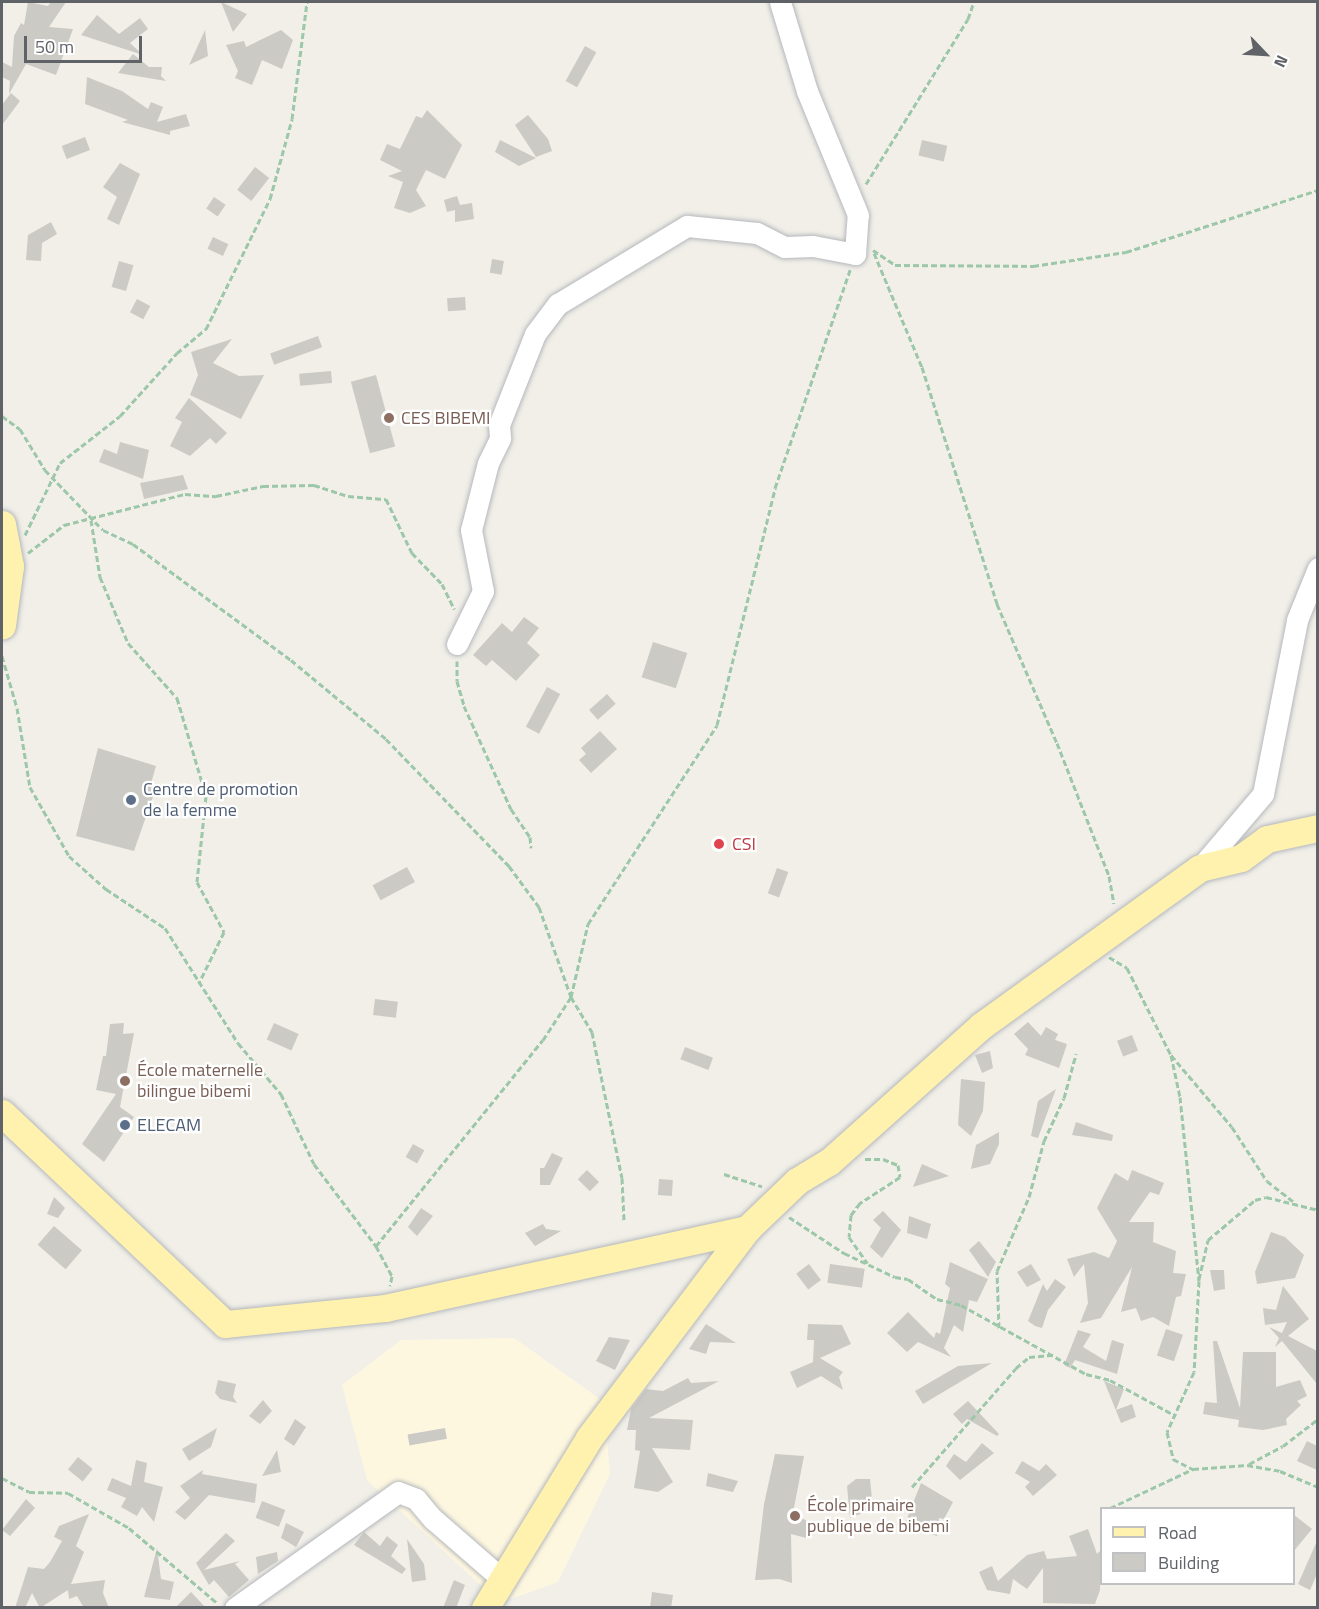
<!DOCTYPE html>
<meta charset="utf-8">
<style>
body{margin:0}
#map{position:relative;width:1319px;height:1609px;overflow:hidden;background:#f1efe8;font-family:"Titillium Web",sans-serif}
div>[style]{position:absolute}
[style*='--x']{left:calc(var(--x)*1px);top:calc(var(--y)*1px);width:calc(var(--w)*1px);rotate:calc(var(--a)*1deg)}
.commercial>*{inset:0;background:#fef7e0}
.building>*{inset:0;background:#cccac5;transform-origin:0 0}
.path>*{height:3px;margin-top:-1.5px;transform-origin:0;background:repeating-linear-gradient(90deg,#9cc7a9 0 6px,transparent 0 9px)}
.roads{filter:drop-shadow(0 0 2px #b5b8bc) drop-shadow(0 0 2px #b5b8bc)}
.minor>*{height:21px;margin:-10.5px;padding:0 10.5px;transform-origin:10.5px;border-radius:10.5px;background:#fff}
.major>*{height:27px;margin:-13.5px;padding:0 13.5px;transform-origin:13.5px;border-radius:13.5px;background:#fff2af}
.dots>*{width:16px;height:16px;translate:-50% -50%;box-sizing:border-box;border:3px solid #fff;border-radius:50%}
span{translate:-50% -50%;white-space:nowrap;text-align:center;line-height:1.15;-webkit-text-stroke:4.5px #fff;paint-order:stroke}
.education-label{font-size:18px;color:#785e54}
.left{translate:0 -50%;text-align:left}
.service-label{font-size:18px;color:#4e5e75}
.health-label{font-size:18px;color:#be3a42}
.frame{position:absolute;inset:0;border:3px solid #5f6368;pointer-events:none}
.legend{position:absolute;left:1100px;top:1507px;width:195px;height:78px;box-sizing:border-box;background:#fff;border:2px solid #bfc1c3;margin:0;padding:8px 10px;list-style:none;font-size:18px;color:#5f6368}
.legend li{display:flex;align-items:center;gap:12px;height:30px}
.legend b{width:30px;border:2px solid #bfc1c3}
.north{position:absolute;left:1235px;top:24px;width:60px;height:60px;-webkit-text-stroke:4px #fff;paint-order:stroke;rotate:115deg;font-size:16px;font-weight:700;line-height:24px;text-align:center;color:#5f6368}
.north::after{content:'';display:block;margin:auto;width:21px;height:27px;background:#5f6368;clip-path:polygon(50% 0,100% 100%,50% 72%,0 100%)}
.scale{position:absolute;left:24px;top:36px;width:118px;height:27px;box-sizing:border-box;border:3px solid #5f6368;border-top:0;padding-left:8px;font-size:18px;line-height:21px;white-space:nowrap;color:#5f6368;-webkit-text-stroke:4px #fff;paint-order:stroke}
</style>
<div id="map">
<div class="commercial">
<div style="clip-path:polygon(514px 1338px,604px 1402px,610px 1474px,558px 1582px,500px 1603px,367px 1480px,342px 1385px,401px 1340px)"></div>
</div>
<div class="building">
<div style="clip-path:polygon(28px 2px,48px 6px,51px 2px,66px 2px,49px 27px,73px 29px,56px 75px,26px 64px,9px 94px,10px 81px,2px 77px,2px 62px,12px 67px,14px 36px,21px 23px,24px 25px)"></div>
<div style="clip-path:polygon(221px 2px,247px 14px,233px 32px)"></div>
<div style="clip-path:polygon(97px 15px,119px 34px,140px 18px,148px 29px,130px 43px,143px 55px,81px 35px)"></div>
<div style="clip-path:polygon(205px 30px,208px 56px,189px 65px)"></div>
<div style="clip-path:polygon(281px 30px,293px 40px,282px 69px,262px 60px,252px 85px,235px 78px,238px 71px,226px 45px,244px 41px,246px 47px)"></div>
<div style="left:585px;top:46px;width:13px;height:40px;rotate:29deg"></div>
<div style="clip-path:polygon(133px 54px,149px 67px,162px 67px,161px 76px,166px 81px,118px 73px)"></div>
<div style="clip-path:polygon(87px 77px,122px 91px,148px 109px,151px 102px,163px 107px,157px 122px,186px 114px,190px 126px,170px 131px,170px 135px,122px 122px,128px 120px,85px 104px)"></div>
<div style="clip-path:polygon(11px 93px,20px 101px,2px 125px,2px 105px)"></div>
<div style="clip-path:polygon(427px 110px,462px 145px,445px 179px,426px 170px,416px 190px,426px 206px,410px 213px,394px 208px,403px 182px,388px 176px,402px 171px,380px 160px,387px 144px,400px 149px,416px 116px,422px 118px)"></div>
<div style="clip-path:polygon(528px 115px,548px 139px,552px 151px,536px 157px,515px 125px)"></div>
<div style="left:85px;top:137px;width:14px;height:25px;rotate:69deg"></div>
<div style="clip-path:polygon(500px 140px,536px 158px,519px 166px,495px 152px)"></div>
<div style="left:922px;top:140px;width:26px;height:16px;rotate:13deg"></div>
<div style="clip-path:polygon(120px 163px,140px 174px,119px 225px,107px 219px,117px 197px,103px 187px)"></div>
<div style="left:255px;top:167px;width:18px;height:29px;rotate:38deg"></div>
<div style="clip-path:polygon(457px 196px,460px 205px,472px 203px,474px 219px,455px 222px,455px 210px,447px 212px,444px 200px)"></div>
<div style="left:214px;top:197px;width:14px;height:14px;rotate:34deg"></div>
<div style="clip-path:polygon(51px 222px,57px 234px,42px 243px,41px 261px,26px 260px,28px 235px)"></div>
<div style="left:213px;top:237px;width:17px;height:13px;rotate:25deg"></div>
<div style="left:492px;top:259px;width:12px;height:14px;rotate:9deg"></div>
<div style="left:119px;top:261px;width:15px;height:27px;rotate:16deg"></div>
<div style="left:465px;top:297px;width:13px;height:18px;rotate:86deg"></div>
<div style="left:137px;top:299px;width:15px;height:15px;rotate:28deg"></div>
<div style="left:318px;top:336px;width:12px;height:51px;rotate:70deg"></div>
<div style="clip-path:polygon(232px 339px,213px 363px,239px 376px,264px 375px,241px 419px,190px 395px,198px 375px,191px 352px)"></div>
<div style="left:331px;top:371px;width:12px;height:32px;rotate:85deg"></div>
<div style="left:376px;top:375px;width:74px;height:26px;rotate:75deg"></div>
<div style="clip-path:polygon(189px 398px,227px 433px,216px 444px,210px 438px,190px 456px,170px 446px,182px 422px,175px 418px)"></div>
<div style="clip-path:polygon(120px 442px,149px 450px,143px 479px,99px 462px,104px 449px,117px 454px)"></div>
<div style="clip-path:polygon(183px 475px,188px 489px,144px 499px,140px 483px)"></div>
<div style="clip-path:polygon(524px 617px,539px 628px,527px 643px,540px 655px,516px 681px,492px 660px,486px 666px,473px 655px,502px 623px,512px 632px)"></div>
<div style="left:653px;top:642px;width:36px;height:37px;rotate:18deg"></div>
<div style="left:547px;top:687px;width:15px;height:45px;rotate:28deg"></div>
<div style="left:607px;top:694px;width:13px;height:24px;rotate:48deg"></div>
<div style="clip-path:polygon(600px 731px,617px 749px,591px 773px,579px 760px,586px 754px,581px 748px)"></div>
<div style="clip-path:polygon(98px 748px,156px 766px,150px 787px,156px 788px,134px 851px,76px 836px)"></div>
<div style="left:407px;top:867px;width:17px;height:39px;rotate:62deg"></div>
<div style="left:777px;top:868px;width:12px;height:27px;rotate:20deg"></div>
<div style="left:375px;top:999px;width:23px;height:16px;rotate:7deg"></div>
<div style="clip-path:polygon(1028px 1022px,1041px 1036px,1046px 1027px,1058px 1034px,1055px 1040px,1067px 1044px,1059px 1068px,1025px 1055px,1028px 1049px,1014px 1034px)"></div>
<div style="clip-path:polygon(124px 1023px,123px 1034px,134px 1033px,120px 1107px,134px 1117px,104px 1162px,82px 1144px,116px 1094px,96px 1090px,103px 1056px,106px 1056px,110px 1024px)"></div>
<div style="left:274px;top:1023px;width:27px;height:18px;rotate:24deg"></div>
<div style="left:1132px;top:1035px;width:17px;height:16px;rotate:69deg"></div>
<div style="left:685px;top:1047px;width:30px;height:13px;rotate:21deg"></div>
<div style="clip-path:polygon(990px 1051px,993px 1068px,982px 1073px,975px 1055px)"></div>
<div style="clip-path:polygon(961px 1079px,985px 1082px,983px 1111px,971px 1136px,958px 1125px)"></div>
<div style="clip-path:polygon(1056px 1089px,1038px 1138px,1031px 1136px,1038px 1101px)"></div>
<div style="clip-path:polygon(1076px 1122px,1113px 1135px,1112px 1141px,1072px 1135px)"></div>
<div style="clip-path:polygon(999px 1132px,999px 1144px,990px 1164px,971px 1169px,976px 1145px)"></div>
<div style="left:413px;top:1144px;width:13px;height:15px;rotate:29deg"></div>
<div style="clip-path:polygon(552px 1153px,563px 1158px,550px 1185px,540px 1185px,540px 1168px,544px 1168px)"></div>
<div style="clip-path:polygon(922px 1164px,949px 1176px,913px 1187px)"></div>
<div style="left:587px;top:1170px;width:17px;height:13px;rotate:45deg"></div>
<div style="clip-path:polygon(1132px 1170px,1164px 1183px,1159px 1195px,1150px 1192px,1129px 1222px,1154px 1222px,1153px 1242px,1176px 1251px,1173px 1273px,1186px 1274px,1181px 1296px,1176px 1297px,1169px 1326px,1153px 1317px,1141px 1321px,1136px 1308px,1121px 1312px,1132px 1267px,1101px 1318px,1080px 1323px,1088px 1303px,1084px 1264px,1074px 1277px,1067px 1259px,1094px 1252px,1109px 1258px,1117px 1241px,1097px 1208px,1115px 1173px,1128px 1181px)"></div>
<div style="left:659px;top:1179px;width:14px;height:16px;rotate:4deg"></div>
<div style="clip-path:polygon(54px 1197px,65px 1208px,58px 1218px,47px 1214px)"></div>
<div style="clip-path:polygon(421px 1208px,433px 1216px,417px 1236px,408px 1227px)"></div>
<div style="clip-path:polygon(883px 1211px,901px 1230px,882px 1258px,870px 1247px,881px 1228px,873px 1220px)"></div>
<div style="clip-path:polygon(909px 1216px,931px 1224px,927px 1239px,907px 1233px)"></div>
<div style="clip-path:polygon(543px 1224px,546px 1229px,561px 1231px,535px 1246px,525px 1233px)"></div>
<div style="left:54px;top:1226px;width:37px;height:25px;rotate:41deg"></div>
<div style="clip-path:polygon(1271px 1232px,1285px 1237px,1304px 1255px,1295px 1278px,1257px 1284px,1255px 1272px)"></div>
<div style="clip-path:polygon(979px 1241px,996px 1262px,988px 1277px,969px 1250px)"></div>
<div style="clip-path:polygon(950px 1262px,988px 1279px,977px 1302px,969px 1300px,963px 1332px,954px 1325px,944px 1348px,951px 1357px,918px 1342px,907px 1352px,887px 1333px,908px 1312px,934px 1338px,936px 1332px,940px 1334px,950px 1288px,945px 1284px)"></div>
<div style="left:809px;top:1264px;width:20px;height:16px;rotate:53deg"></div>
<div style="left:830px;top:1264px;width:35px;height:19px;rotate:8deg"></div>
<div style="clip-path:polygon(1031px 1264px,1041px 1280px,1027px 1287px,1017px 1272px)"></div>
<div style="clip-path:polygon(1210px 1270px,1224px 1270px,1225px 1289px,1214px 1291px)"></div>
<div style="clip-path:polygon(1055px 1279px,1066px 1287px,1048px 1310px,1042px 1328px,1035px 1326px,1028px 1321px,1043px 1284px,1047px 1291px)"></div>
<div style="clip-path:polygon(1283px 1286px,1309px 1319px,1288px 1336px,1317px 1351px,1317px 1384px,1282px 1341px,1275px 1347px,1279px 1338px,1269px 1327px,1282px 1333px,1287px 1322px,1265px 1325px,1263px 1308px,1276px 1310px)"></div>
<div style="clip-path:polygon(706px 1324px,736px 1343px,710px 1342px,706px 1354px,689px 1349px)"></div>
<div style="clip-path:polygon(808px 1324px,842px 1325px,851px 1344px,820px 1358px,843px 1372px,839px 1377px,843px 1390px,821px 1376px,797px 1388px,790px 1372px,813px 1362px,814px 1340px,807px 1340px)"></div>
<div style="left:1166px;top:1329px;width:18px;height:28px;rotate:19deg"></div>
<div style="clip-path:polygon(1078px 1330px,1091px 1334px,1083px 1347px,1106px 1361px,1112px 1340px,1124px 1344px,1117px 1374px,1075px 1360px,1070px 1368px,1064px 1365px)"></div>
<div style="clip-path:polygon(609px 1337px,630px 1340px,615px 1370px,596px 1361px)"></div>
<div style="clip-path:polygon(1213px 1341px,1217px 1341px,1240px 1408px,1243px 1352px,1276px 1352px,1276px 1387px,1300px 1380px,1307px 1396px,1297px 1401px,1301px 1405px,1286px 1419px,1287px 1425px,1263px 1430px,1238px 1427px,1239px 1420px,1203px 1414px,1205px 1402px,1217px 1403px)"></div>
<div style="clip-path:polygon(992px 1363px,923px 1404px,915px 1391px,958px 1366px)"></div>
<div style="clip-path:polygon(688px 1378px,691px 1383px,719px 1381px,649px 1418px,693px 1420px,690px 1450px,652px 1448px,673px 1482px,658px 1492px,634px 1488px,640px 1451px,635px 1450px,636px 1430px,627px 1430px,631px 1409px,646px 1389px,663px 1391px)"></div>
<div style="clip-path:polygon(218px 1380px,236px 1384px,233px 1397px,237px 1403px,220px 1399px,215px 1393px)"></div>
<div style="clip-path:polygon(1104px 1381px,1124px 1389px,1116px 1410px,1132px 1404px,1136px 1417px,1121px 1423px)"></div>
<div style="clip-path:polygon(263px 1400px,272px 1411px,260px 1424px,249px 1416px)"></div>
<div style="clip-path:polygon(968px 1401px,999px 1434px,997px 1436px,967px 1419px,962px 1424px,953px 1414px)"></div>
<div style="clip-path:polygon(295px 1419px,306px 1427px,294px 1446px,284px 1439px)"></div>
<div style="clip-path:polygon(217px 1428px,211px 1447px,189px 1461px,182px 1449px)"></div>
<div style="left:445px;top:1428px;width:11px;height:38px;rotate:80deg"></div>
<div style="clip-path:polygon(1307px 1441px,1317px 1446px,1317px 1470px,1297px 1461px)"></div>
<div style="clip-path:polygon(982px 1443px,994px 1453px,960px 1480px,946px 1466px,954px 1454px,966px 1462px)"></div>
<div style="clip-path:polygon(277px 1450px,281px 1472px,262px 1476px)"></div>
<div style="clip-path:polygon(775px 1454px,804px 1456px,793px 1513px,809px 1522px,806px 1538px,791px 1534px,792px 1583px,779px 1579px,755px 1580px,764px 1504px)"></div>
<div style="left:78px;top:1457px;width:19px;height:16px;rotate:39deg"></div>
<div style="clip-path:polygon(136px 1460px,147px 1463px,144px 1482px,163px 1487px,154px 1522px,142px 1507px,137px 1516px,121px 1507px,126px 1498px,107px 1490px,112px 1478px,131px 1486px)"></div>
<div style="clip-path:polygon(1022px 1461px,1039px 1471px,1046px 1464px,1057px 1475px,1033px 1496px,1025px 1487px,1030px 1482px,1015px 1473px)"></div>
<div style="clip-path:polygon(203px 1470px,202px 1474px,257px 1484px,255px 1503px,209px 1495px,185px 1520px,175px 1512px,190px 1498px,180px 1486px)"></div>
<div style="clip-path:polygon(708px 1473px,738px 1481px,733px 1492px,706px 1486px)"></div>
<div style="clip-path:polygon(856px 1479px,870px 1479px,873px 1509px,850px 1518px,847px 1486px)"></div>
<div style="clip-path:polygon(921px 1483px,953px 1502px,944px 1519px,939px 1518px,937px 1536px,904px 1526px)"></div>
<div style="clip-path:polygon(26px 1499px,35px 1508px,10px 1536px,2px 1530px)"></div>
<div style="left:262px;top:1501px;width:25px;height:18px;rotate:21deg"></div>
<div style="clip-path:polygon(89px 1514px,76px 1546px,84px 1552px,71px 1584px,105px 1580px,103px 1593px,109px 1608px,84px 1608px,77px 1596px,69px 1599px,68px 1590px,40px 1608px,32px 1593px,25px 1608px,15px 1608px,28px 1567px,44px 1569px,50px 1562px,62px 1541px,54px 1537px,59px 1526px)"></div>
<div style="clip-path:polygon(1293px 1514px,1312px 1529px,1293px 1552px)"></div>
<div style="clip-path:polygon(286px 1523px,304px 1532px,296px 1547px,281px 1538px)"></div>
<div style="clip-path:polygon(1088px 1529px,1097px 1554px,1101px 1550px,1100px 1590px,1095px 1604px,1043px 1603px,1043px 1568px,1027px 1589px,1013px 1579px,1010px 1594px,987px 1590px,979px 1572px,992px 1566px,998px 1581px,1027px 1555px,1044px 1551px,1047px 1559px,1077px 1556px,1069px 1536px)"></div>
<div style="clip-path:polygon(364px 1532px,380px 1546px,387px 1536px,398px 1545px,391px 1556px,406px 1569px,402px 1574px,354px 1545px)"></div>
<div style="clip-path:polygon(226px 1533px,235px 1541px,204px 1570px,240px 1561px,235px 1564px,249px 1580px,229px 1597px,214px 1580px,209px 1585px,196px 1563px)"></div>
<div style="clip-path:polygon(407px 1539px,424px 1564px,426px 1580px,412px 1582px)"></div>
<div style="clip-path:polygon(1317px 1541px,1317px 1574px,1310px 1590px,1298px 1584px)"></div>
<div style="clip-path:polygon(157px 1548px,161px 1579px,174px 1582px,170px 1600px,144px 1597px)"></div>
<div style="clip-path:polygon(277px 1552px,278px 1561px,258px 1574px,256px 1557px)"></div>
<div style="clip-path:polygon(454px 1580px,465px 1585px,456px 1608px,443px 1608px)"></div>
<div style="clip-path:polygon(191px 1592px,206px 1608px,175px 1608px)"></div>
<div style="clip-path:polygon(652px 1592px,673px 1595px,671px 1608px,650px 1608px)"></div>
</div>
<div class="path">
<div style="--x:866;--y:184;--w:194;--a:-58.3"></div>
<div style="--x:968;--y:19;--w:18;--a:-71"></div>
<div style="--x:873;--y:250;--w:27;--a:34"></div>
<div style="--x:895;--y:265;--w:138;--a:0.4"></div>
<div style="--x:1033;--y:266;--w:94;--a:-8.6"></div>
<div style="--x:1126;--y:252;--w:202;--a:-17.9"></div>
<div style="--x:874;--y:253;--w:124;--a:67.2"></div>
<div style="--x:922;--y:367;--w:249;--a:72.4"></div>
<div style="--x:997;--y:604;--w:151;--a:66.7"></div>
<div style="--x:1057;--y:743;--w:143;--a:68.6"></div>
<div style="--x:1109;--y:876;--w:28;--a:80"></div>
<div style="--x:2;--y:416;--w:22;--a:36"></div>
<div style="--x:20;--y:429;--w:48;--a:58.6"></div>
<div style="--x:45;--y:470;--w:83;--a:46"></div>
<div style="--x:103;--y:530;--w:33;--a:25"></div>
<div style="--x:133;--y:544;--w:196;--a:36.3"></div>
<div style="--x:291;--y:660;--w:124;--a:39.7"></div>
<div style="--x:386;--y:739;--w:177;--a:45.9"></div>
<div style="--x:509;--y:866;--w:51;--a:53.8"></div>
<div style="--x:539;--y:907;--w:96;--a:70.4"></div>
<div style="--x:571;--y:997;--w:41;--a:59"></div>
<div style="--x:592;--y:1032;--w:149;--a:78.4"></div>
<div style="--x:622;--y:1178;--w:43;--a:87.3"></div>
<div style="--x:91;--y:520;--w:58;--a:81"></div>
<div style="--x:100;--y:577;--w:72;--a:67"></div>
<div style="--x:128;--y:643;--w:74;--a:48.3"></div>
<div style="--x:177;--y:698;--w:102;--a:73.5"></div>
<div style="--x:206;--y:796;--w:86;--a:96"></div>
<div style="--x:197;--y:882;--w:57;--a:61.6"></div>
<div style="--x:224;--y:932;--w:57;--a:116.1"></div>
<div style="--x:25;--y:535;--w:80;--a:-64.1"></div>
<div style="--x:60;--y:463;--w:76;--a:-38.1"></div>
<div style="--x:120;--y:416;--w:85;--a:-47.9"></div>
<div style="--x:177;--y:353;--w:38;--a:-40"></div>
<div style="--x:206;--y:329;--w:145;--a:-63.8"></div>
<div style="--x:270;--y:199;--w:83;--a:-74.6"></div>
<div style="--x:292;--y:119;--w:118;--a:-82.7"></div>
<div style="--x:28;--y:553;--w:46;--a:-37.9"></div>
<div style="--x:64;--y:525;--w:125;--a:-14.4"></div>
<div style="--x:185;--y:494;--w:31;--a:4"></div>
<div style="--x:216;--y:496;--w:48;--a:-12"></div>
<div style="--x:263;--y:486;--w:51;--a:-1.1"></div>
<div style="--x:314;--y:485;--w:36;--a:18"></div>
<div style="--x:348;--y:496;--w:38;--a:5"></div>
<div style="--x:386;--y:499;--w:60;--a:64.3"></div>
<div style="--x:412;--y:553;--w:43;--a:45.9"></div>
<div style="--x:442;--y:584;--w:28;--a:64"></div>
<div style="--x:2;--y:656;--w:54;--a:73.9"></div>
<div style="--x:17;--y:708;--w:80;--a:80.7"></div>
<div style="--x:30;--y:787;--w:79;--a:60.5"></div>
<div style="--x:69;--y:856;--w:50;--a:41.7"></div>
<div style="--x:106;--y:889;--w:71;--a:33.5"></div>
<div style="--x:165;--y:928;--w:136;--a:57.6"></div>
<div style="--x:238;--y:1043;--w:67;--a:49.9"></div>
<div style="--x:281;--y:1094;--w:77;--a:64.8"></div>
<div style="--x:314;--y:1164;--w:103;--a:52.9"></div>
<div style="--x:376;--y:1246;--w:34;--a:62"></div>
<div style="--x:392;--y:1276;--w:10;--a:101"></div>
<div style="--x:457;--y:661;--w:20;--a:90"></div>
<div style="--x:457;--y:681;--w:26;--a:74"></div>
<div style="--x:464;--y:706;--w:113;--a:65.5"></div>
<div style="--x:511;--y:809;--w:34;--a:56"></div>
<div style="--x:530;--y:837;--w:11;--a:85"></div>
<div style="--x:1109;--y:957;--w:21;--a:31"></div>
<div style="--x:1127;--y:968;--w:97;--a:63.2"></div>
<div style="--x:1171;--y:1055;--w:43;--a:77.9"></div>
<div style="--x:1180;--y:1097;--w:185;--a:84.1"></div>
<div style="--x:1199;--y:1281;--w:91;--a:93.1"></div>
<div style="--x:1194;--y:1372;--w:66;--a:114.2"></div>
<div style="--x:1167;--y:1432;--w:28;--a:77"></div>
<div style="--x:1173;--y:1459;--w:22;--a:27"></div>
<div style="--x:1171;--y:1055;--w:94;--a:49.7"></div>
<div style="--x:1232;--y:1127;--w:64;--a:57.1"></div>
<div style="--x:1267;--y:1181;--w:34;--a:38"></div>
<div style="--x:865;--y:1159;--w:18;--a:0"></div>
<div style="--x:883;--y:1159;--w:16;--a:22"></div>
<div style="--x:898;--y:1165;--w:12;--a:81"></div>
<div style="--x:900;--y:1177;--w:48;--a:147"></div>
<div style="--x:860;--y:1203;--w:15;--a:127"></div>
<div style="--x:851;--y:1215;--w:22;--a:95"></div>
<div style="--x:849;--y:1237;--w:32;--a:55"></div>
<div style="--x:724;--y:1174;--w:40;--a:18"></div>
<div style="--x:789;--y:1217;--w:66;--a:33.2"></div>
<div style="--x:844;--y:1253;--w:56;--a:25.2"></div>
<div style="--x:895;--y:1277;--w:13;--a:9"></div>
<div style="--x:908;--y:1279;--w:35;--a:35"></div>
<div style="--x:937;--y:1299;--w:25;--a:14"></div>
<div style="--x:961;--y:1305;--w:143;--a:28.9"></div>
<div style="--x:1086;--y:1374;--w:25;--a:14"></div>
<div style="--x:1110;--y:1380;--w:75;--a:28.6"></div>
<div style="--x:376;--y:1246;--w:265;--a:-51"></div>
<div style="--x:543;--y:1040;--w:51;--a:-56.9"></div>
<div style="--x:571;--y:997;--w:75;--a:-76.9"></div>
<div style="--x:588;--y:924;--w:237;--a:-57"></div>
<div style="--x:717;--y:725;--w:244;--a:-76.2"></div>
<div style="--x:775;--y:488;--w:231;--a:-71"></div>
<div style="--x:1199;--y:1279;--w:40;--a:-77"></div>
<div style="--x:1208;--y:1240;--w:62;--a:-40.4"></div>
<div style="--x:1255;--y:1200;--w:11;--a:-15"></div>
<div style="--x:1266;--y:1197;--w:54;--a:14"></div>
<div style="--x:999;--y:1328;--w:57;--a:-92"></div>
<div style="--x:997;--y:1271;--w:81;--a:-66.6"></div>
<div style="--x:1029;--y:1197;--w:58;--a:-75"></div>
<div style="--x:1044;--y:1141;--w:47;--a:-65.1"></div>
<div style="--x:1064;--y:1098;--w:46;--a:-74.7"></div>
<div style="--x:1249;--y:1464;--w:38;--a:-28"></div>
<div style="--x:1283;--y:1446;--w:44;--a:-37.6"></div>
<div style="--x:2;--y:1478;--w:30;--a:27"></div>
<div style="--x:29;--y:1492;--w:39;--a:1"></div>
<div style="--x:68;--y:1493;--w:70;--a:29.8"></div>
<div style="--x:129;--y:1528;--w:116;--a:40.4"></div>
<div style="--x:912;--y:1487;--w:158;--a:-48.8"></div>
<div style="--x:1016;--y:1368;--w:17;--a:-40"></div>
<div style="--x:1029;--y:1357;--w:25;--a:-5"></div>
<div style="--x:1110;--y:1508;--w:92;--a:-25.2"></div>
<div style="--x:1193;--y:1469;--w:54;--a:-4.2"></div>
<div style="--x:1247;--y:1465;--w:34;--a:10"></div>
<div style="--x:1280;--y:1471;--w:41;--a:22.8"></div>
</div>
<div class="roads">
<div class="minor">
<div style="--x:457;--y:644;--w:59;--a:-63.9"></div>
<div style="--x:483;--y:591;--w:62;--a:-101.1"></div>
<div style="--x:471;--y:530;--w:69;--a:-75.8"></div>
<div style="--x:488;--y:463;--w:28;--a:-64"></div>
<div style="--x:500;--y:438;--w:13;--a:-94"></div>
<div style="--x:499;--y:425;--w:98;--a:-68.4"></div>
<div style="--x:535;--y:334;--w:38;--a:-53"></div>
<div style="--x:558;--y:304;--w:151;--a:-31.2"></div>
<div style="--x:687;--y:226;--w:70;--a:5.7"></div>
<div style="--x:757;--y:233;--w:31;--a:27"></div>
<div style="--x:785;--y:247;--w:28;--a:-2"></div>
<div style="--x:813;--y:246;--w:43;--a:10.8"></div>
<div style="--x:855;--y:254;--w:39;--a:-86"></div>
<div style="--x:858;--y:215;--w:134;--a:-112.4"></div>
<div style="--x:807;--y:91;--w:93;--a:-106.9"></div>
<div style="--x:1200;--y:868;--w:97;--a:-49.6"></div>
<div style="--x:1263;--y:794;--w:177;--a:-78.9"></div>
<div style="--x:1297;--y:620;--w:56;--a:-68"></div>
<div style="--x:235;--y:1608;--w:200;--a:-35.4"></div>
<div style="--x:398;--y:1492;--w:19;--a:21"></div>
<div style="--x:416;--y:1499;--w:26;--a:50"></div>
<div style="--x:433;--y:1519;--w:91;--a:41"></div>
</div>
<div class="major">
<div style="--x:2;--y:524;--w:43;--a:79.2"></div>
<div style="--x:10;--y:566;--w:60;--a:97.7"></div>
<div style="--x:2;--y:1113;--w:307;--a:43.4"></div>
<div style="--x:225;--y:1324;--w:161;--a:-5.7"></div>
<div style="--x:385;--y:1308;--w:371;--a:-12.3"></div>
<div style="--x:485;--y:1608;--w:199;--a:-58.5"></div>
<div style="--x:589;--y:1438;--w:262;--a:-52.9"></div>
<div style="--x:747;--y:1229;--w:69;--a:-43.8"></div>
<div style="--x:797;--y:1181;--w:37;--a:-31"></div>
<div style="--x:829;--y:1162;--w:204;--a:-41.8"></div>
<div style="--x:981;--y:1026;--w:270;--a:-35.8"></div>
<div style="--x:1200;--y:868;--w:42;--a:-13.7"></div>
<div style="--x:1241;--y:858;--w:32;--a:-36"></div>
<div style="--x:1267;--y:839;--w:52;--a:-12.2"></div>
</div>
</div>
<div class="dots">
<div style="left:389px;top:418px;background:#8d6e63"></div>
<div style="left:131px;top:800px;background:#5c6f8a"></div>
<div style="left:719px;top:844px;background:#e0444e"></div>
<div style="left:125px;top:1081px;background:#8d6e63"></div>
<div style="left:125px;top:1125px;background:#5c6f8a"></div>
<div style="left:795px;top:1516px;background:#8d6e63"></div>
</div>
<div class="education-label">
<span class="left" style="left:401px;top:418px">CES BIBEMI</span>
<span class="left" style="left:137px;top:1081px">École maternelle<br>bilingue bibemi</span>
<span class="left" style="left:807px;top:1516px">École primaire<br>publique de bibemi</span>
</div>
<div class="service-label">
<span class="left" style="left:143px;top:800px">Centre de promotion<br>de la femme</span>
<span class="left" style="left:137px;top:1125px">ELECAM</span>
</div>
<div class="health-label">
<span class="left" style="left:732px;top:844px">CSI</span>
</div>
<div class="frame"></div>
<ul class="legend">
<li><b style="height:8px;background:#fff2af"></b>Road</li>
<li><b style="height:16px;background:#cccac5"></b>Building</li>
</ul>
<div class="north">N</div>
<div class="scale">50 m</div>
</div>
